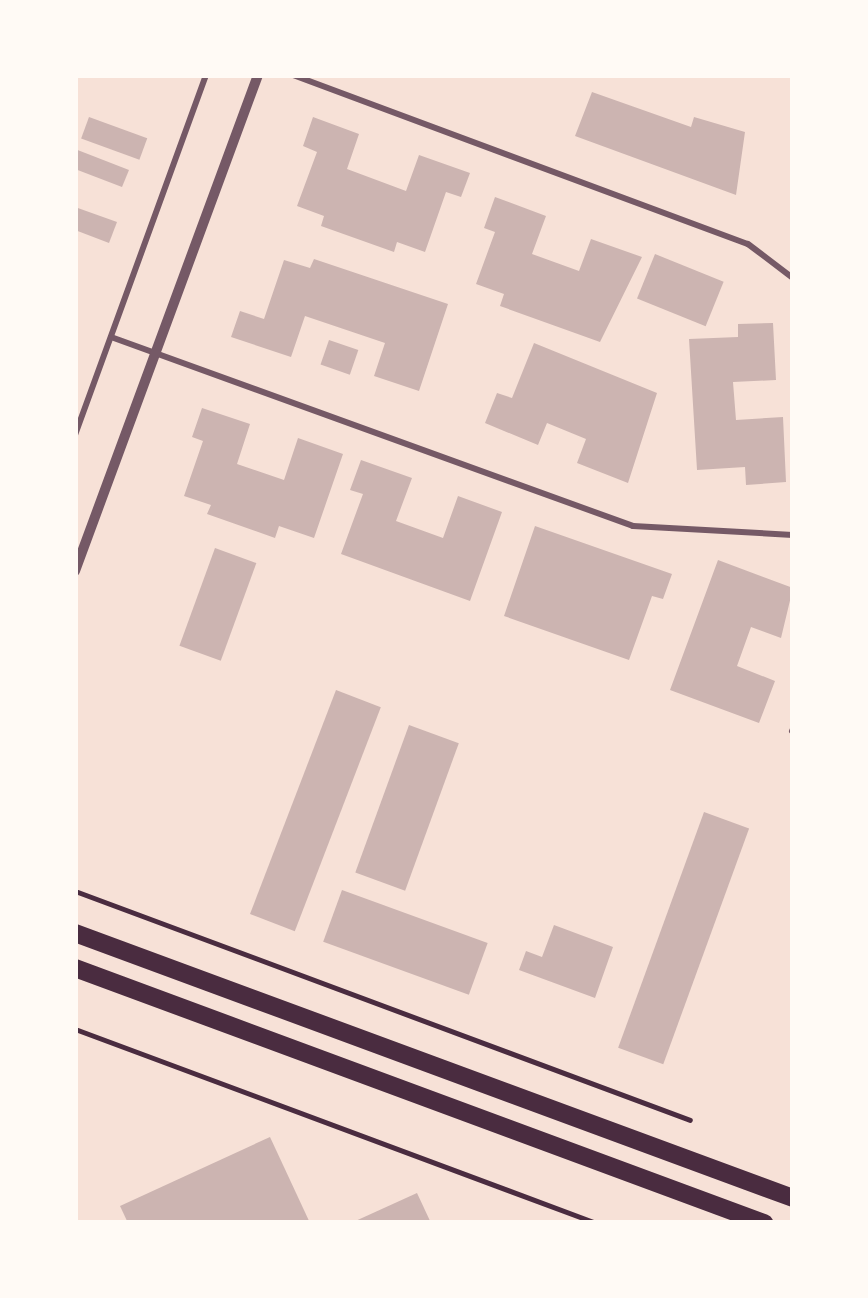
<!DOCTYPE html>
<style>
body{margin:0}
#map{position:relative;width:868px;height:1298px;overflow:hidden;background:#f7e1d7;font-family:"Fira Sans",sans-serif}
div>[style]{position:absolute}
[style*='--x']{left:calc(var(--x)*1px);top:calc(var(--y)*1px);width:calc(var(--w)*1px);rotate:calc(var(--a)*1deg)}
.building>*{inset:0;background:#ccb4b1;transform-origin:0 0}
.path>*{height:5px;margin:-2.5px;padding:0 2.5px;transform-origin:2.5px;border-radius:2.5px;background:#4a2c40}
.service>*{height:6px;margin:-3px;padding:0 3px;transform-origin:3px;border-radius:3px;background:#755966}
.minor>*{height:10px;margin:-5px;padding:0 5px;transform-origin:5px;border-radius:5px;background:#755966}
.secondary>*{height:18px;margin:-9px;padding:0 9px;transform-origin:9px;border-radius:9px;background:#4a2c40}
span{translate:-50% -50%;white-space:nowrap;text-align:center;line-height:1.15;-webkit-text-stroke:10px #fffaf5;paint-order:stroke}
.frame{position:absolute;inset:0;border:78px solid #fffaf5;pointer-events:none}
</style>
<div id="map">
<div class="building">
<div style="clip-path:polygon(592px 92px,691px 127px,694px 117px,745px 132px,736px 195px,575px 136px)"></div>
<div style="left:89px;top:117px;width:62px;height:23px;rotate:20deg"></div>
<div style="clip-path:polygon(313px 117px,359px 134px,347px 169px,406px 191px,419px 155px,470px 173px,461px 197px,446px 192px,425px 252px,397px 242px,394px 252px,321px 226px,324px 216px,297px 206px,317px 152px,303px 146px)"></div>
<div style="clip-path:polygon(75px 149px,129px 170px,122px 187px,75px 169px)"></div>
<div style="clip-path:polygon(495px 197px,546px 216px,532px 254px,579px 271px,591px 239px,642px 257px,600px 342px,500px 306px,504px 294px,476px 284px,495px 232px,484px 228px)"></div>
<div style="clip-path:polygon(75px 207px,117px 222px,109px 243px,75px 230px)"></div>
<div style="left:655px;top:254px;width:74px;height:48px;rotate:22deg"></div>
<div style="clip-path:polygon(314px 259px,448px 304px,419px 391px,374px 376px,385px 343px,305px 316px,291px 357px,231px 337px,240px 311px,264px 319px,284px 260px,310px 268px)"></div>
<div style="clip-path:polygon(773px 323px,776px 380px,733px 382px,736px 420px,783px 417px,786px 482px,746px 485px,745px 467px,697px 470px,689px 339px,738px 337px,738px 324px)"></div>
<div style="left:329px;top:340px;width:31px;height:26px;rotate:19deg"></div>
<div style="clip-path:polygon(534px 343px,657px 393px,628px 483px,577px 463px,586px 439px,547px 423px,538px 445px,485px 423px,497px 393px,512px 398px)"></div>
<div style="clip-path:polygon(202px 408px,250px 424px,237px 464px,284px 480px,298px 438px,343px 454px,314px 538px,279px 526px,275px 538px,207px 514px,211px 505px,184px 496px,203px 441px,192px 437px)"></div>
<div style="clip-path:polygon(361px 460px,412px 478px,396px 521px,443px 538px,458px 496px,502px 512px,470px 601px,341px 554px,363px 494px,350px 490px)"></div>
<div style="clip-path:polygon(535px 526px,672px 574px,663px 599px,652px 596px,629px 660px,504px 616px)"></div>
<div style="left:215px;top:548px;width:44px;height:104px;rotate:20deg"></div>
<div style="clip-path:polygon(718px 560px,793px 588px,781px 638px,751px 627px,737px 666px,775px 681px,759px 723px,670px 690px)"></div>
<div style="left:336px;top:690px;width:48px;height:240px;rotate:21deg"></div>
<div style="left:409px;top:725px;width:53px;height:157px;rotate:20deg"></div>
<div style="left:704px;top:812px;width:48px;height:251px;rotate:20deg"></div>
<div style="left:342px;top:890px;width:155px;height:55px;rotate:20deg"></div>
<div style="clip-path:polygon(554px 925px,613px 947px,595px 998px,519px 970px,526px 951px,542px 957px)"></div>
<div style="clip-path:polygon(270px 1137px,310px 1223px,128px 1223px,120px 1206px)"></div>
<div style="clip-path:polygon(417px 1193px,431px 1223px,351px 1223px)"></div>
</div>
<div class="path">
<div style="--x:75;--y:891;--w:656;--a:20.42"></div>
<div style="--x:75;--y:1029;--w:556;--a:20.42"></div>
</div>
<div class="service">
<div style="--x:293;--y:75;--w:485;--a:20.4"></div>
<div style="--x:748;--y:244;--w:56;--a:37.1"></div>
<div style="--x:111;--y:337;--w:555;--a:19.9"></div>
<div style="--x:633;--y:526;--w:160;--a:3.2"></div>
<div style="--x:75;--y:435;--w:383;--a:-70"></div>
<div style="--x:792;--y:731;--w:2;--a:-63"></div>
</div>
<div class="minor">
<div style="--x:75;--y:571;--w:529;--a:-69.75"></div>
</div>
<div class="secondary">
<div style="--x:75;--y:933;--w:765;--a:20.26"></div>
<div style="--x:75;--y:968;--w:735;--a:20.31"></div>
</div>
<div class="frame"></div>
</div>
